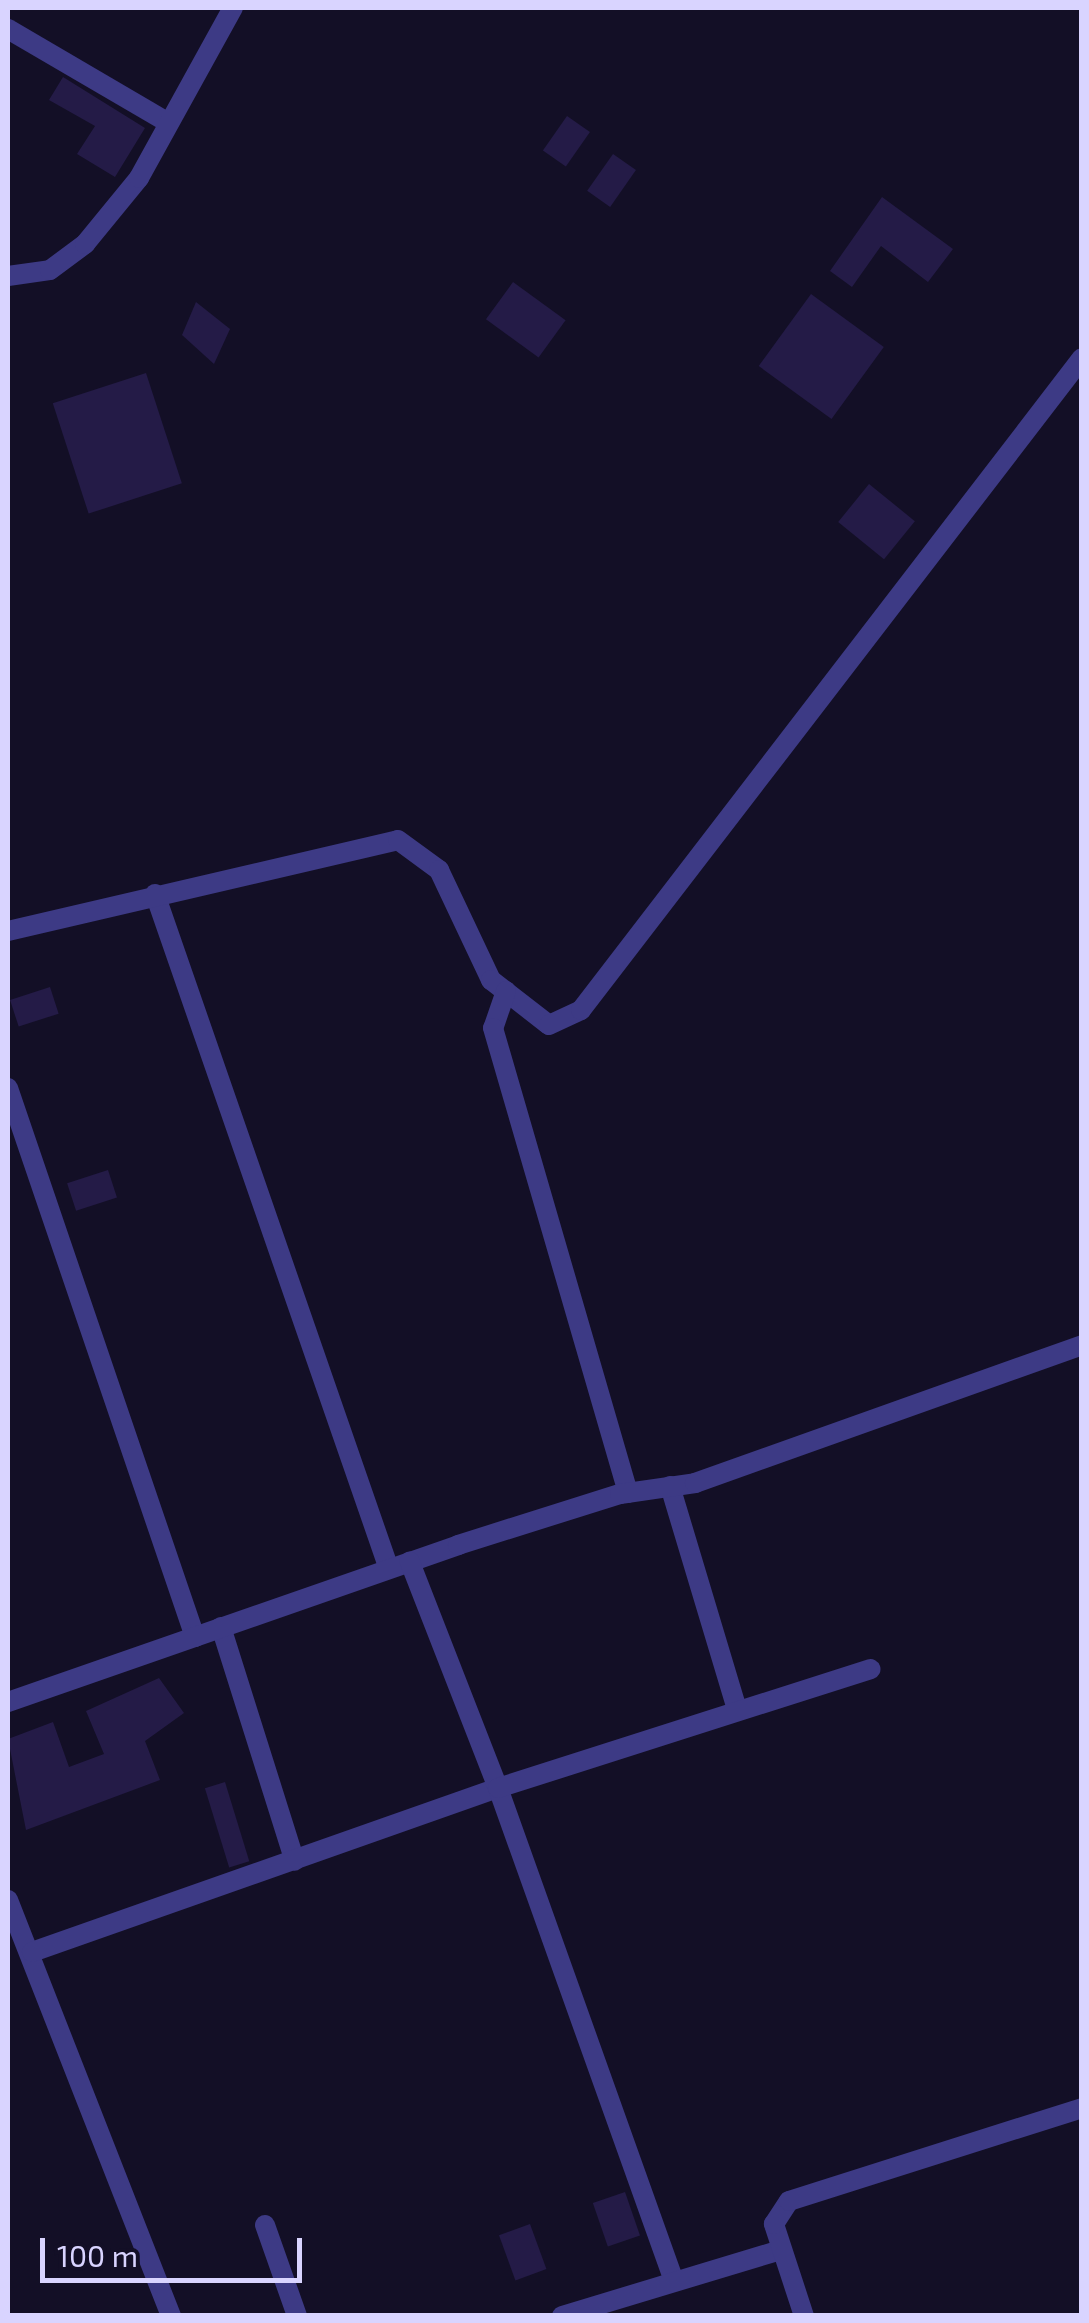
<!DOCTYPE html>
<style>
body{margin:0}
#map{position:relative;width:1089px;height:2323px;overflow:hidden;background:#130f26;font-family:"Exo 2",sans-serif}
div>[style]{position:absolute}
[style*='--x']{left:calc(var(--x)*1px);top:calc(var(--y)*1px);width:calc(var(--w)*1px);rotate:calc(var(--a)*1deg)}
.building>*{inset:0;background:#241b47;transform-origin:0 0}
.minor>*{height:20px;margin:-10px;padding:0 10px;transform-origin:10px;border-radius:10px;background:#3d3a85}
span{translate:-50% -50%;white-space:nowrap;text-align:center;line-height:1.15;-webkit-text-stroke:9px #130f26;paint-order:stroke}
.frame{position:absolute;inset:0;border:10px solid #d9d4ff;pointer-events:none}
.scale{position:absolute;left:40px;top:2238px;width:262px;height:45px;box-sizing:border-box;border:5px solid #d9d4ff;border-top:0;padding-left:12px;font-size:30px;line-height:35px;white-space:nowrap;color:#d9d4ff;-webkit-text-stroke:8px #130f26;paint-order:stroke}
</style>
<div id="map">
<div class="building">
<div style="clip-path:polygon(63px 77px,145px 128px,115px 177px,77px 154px,95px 126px,49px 100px)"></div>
<div style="left:567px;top:116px;width:28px;height:42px;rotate:35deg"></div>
<div style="left:613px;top:154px;width:28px;height:45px;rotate:35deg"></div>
<div style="clip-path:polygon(882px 197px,953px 249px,928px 282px,881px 246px,852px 287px,830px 271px)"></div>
<div style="left:513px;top:282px;width:65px;height:46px;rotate:36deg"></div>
<div style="left:811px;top:294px;width:90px;height:89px;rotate:36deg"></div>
<div style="clip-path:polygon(196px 302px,230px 329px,214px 364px,182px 335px)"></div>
<div style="left:146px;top:373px;width:116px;height:98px;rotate:72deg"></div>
<div style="left:869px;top:484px;width:59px;height:49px;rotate:39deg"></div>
<div style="left:50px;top:987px;width:28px;height:42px;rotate:72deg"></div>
<div style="left:108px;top:1170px;width:29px;height:43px;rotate:72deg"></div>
<div style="clip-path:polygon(159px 1678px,184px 1713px,145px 1741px,160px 1780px,26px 1830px,8px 1739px,53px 1722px,69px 1767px,104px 1754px,86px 1711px)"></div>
<div style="left:225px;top:1782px;width:83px;height:21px;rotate:73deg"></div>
<div style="left:625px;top:2192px;width:46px;height:34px;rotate:71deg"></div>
<div style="left:530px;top:2224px;width:48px;height:33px;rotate:70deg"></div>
</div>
<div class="minor">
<div style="--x:8;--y:29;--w:181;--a:30.3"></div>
<div style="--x:8;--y:276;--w:42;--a:-8.1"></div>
<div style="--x:50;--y:270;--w:44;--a:-36.6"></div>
<div style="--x:85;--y:244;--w:85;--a:-50.7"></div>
<div style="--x:139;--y:178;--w:194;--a:-61.1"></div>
<div style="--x:155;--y:894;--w:714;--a:70.88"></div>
<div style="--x:8;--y:931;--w:400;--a:-13.1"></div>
<div style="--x:398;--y:840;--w:51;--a:36.2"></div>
<div style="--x:439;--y:870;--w:122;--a:64.7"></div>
<div style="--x:491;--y:980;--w:73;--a:37.8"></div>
<div style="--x:549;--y:1025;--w:35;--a:-25"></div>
<div style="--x:581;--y:1010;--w:822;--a:-52.46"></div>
<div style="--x:506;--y:991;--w:39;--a:109"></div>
<div style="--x:493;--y:1028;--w:484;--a:73.8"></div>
<div style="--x:8;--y:1088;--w:580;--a:71.19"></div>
<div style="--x:670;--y:1486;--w:234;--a:73.3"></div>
<div style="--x:221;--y:1627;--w:245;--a:72.5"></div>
<div style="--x:8;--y:1702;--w:477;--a:-19.2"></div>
<div style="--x:458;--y:1545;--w:170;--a:-17.5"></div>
<div style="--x:620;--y:1494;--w:76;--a:-8.3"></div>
<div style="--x:695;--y:1483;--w:411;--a:-19.6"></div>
<div style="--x:8;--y:1900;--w:447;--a:68.6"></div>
<div style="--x:32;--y:1952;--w:494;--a:-19.4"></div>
<div style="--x:498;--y:1788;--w:243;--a:-111.3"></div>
<div style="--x:265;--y:2225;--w:96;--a:70.6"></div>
<div style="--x:674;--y:2281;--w:523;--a:-109.65"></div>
<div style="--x:498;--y:1788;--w:391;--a:-17.7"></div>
<div style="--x:562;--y:2316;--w:228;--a:-16.8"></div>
<div style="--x:804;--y:2316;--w:97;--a:-108.1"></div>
<div style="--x:774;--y:2224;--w:27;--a:-57"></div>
<div style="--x:789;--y:2201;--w:307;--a:-17.6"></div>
</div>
<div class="frame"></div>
<div class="scale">100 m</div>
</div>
